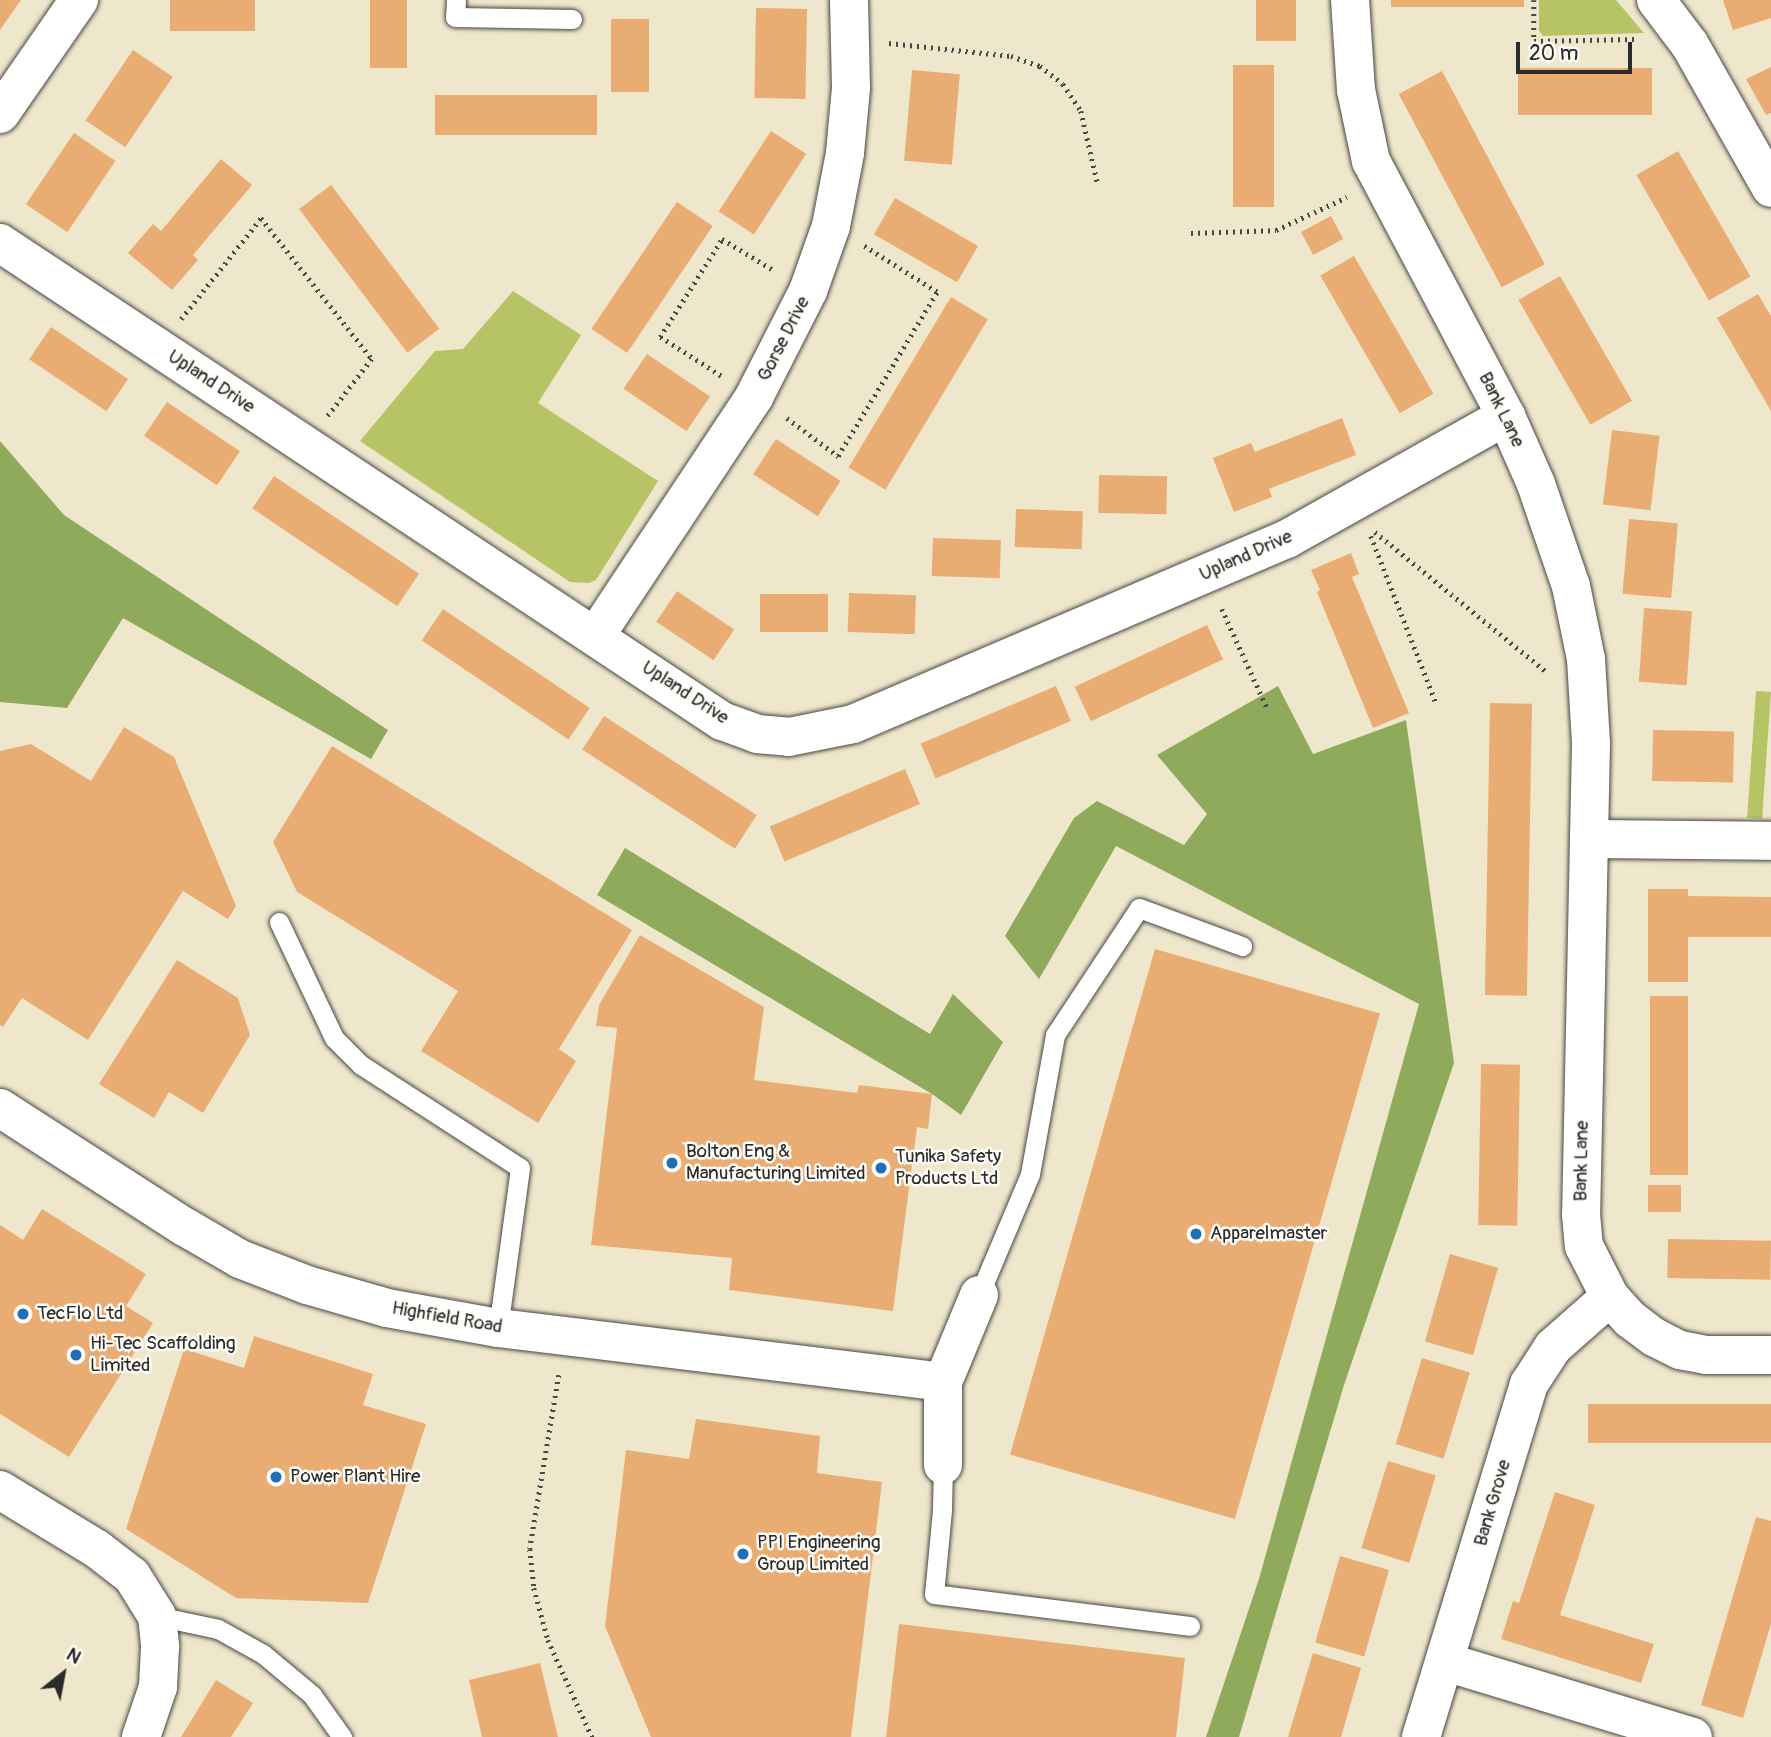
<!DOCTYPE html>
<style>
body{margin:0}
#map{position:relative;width:1771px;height:1737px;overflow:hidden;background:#efe7cc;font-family:Pangolin,sans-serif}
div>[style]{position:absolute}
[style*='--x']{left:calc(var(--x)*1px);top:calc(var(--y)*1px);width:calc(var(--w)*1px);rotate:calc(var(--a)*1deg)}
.green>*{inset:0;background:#b6c466;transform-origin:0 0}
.forest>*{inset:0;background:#90aa5b}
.building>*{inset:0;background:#e9ad74;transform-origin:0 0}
.path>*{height:4.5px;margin-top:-2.25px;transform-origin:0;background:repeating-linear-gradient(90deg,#484743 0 2px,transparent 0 7px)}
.roads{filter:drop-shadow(0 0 2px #484743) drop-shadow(0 0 2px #484743)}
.lane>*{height:19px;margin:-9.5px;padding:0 9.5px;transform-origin:9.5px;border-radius:9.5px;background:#fff}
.street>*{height:38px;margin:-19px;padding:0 19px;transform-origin:19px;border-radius:19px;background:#fff}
.dots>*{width:19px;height:19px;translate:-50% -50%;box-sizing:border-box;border:4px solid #fdfcf7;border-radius:50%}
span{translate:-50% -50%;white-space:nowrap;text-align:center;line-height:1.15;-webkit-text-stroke:5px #fdfcf7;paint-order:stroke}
.street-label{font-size:19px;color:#2b2b2b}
.poi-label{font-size:19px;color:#2b2b2b}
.left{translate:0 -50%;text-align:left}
.north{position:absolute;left:28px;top:1639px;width:70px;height:70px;-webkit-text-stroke:5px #fdfcf7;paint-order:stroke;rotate:31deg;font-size:19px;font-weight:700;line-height:28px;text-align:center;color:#2b2b2b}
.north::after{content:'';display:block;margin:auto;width:24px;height:32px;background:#2b2b2b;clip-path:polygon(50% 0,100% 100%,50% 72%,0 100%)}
.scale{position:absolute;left:1516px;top:42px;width:116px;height:32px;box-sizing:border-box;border:4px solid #2b2b2b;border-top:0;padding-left:9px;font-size:21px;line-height:24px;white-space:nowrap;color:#2b2b2b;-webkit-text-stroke:5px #fdfcf7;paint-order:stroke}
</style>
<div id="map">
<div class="green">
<div style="clip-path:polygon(1539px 0,1616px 0,1644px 33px,1543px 36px,1539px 31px)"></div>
<div style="clip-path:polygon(513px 291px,581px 335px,538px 403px,658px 481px,596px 580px,589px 583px,570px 582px,360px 441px,435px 351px,463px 349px)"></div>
<div style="left:1756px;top:691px;width:15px;height:127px;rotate:4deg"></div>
</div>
<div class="forest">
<div style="clip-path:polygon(0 441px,64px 515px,388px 730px,371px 759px,123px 618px,67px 708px,0 702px)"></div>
<div style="clip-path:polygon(1278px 686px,1313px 754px,1406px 720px,1454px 1063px,1344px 1385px,1239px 1737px,1206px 1737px,1259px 1579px,1419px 1004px,1116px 846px,1039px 979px,1005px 936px,1074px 818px,1097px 801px,1184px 845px,1207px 814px,1157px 755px)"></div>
<div style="clip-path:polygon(625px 848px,930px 1034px,953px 994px,1003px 1042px,961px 1115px,932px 1094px,597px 895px)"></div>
</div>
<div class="building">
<div style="clip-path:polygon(0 0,21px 0,0 30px)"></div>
<div style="left:170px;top:0;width:85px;height:31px"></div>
<div style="left:370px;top:0;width:37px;height:68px"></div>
<div style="left:1256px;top:0;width:40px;height:41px"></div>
<div style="left:1391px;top:0;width:133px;height:7px"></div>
<div style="clip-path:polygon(1723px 0,1771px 0,1771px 18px,1733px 30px)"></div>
<div style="left:756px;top:8px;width:51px;height:90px;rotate:1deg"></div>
<div style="left:611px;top:19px;width:38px;height:73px"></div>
<div style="left:133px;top:50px;width:48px;height:85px;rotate:34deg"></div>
<div style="left:1233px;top:65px;width:41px;height:142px"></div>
<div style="clip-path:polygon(1771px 67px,1771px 113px,1766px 115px,1746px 79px)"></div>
<div style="left:1518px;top:68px;width:134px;height:47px"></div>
<div style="left:912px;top:70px;width:48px;height:91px;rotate:5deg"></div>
<div style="left:1442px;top:71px;width:219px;height:49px;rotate:62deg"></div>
<div style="left:435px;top:95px;width:162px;height:40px"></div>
<div style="left:771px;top:131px;width:42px;height:96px;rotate:33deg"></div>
<div style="left:74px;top:133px;width:50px;height:86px;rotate:34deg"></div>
<div style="left:1678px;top:151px;width:145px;height:48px;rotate:60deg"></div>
<div style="clip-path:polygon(221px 159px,252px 185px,193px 255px,198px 260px,172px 290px,128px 253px,153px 224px,161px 231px)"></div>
<div style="left:331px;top:185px;width:180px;height:40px;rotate:53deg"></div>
<div style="left:895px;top:198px;width:96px;height:42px;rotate:30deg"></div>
<div style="left:677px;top:202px;width:43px;height:153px;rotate:34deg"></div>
<div style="left:1331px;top:216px;width:26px;height:34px;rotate:62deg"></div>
<div style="left:1354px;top:256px;width:159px;height:39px;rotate:60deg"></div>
<div style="left:1560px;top:276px;width:144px;height:48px;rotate:60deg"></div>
<div style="clip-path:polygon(1758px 294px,1771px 316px,1771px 411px,1717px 318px)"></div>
<div style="left:951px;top:297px;width:43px;height:199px;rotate:31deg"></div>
<div style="left:51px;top:327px;width:93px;height:39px;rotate:34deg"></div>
<div style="left:647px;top:354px;width:76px;height:42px;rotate:34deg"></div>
<div style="left:167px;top:402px;width:88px;height:41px;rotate:34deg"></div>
<div style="clip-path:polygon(1342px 418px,1356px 455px,1269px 489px,1272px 497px,1234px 512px,1213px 458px,1251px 443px,1255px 452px)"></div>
<div style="left:1612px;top:430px;width:48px;height:75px;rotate:7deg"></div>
<div style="left:776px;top:439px;width:77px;height:42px;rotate:33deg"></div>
<div style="left:1099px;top:475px;width:68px;height:38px;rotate:1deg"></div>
<div style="left:274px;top:476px;width:175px;height:39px;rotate:34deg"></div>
<div style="left:1016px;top:509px;width:67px;height:38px;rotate:2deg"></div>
<div style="left:1629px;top:519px;width:49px;height:75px;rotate:5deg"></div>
<div style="left:933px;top:538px;width:68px;height:38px;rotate:2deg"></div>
<div style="clip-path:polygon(1351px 553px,1359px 574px,1352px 577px,1409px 713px,1373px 728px,1317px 592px,1320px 590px,1311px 570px)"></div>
<div style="left:677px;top:591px;width:69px;height:37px;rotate:34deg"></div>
<div style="left:849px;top:593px;width:67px;height:39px;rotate:2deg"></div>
<div style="left:760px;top:594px;width:68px;height:38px"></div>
<div style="left:1644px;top:608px;width:48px;height:74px;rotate:4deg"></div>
<div style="left:443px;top:609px;width:177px;height:38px;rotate:34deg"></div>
<div style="left:1207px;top:625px;width:38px;height:146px;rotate:65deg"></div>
<div style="left:1056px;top:686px;width:38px;height:147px;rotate:67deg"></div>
<div style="left:1490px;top:703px;width:42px;height:292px;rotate:1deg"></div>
<div style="left:604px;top:716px;width:182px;height:40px;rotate:33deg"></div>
<div style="clip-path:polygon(124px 727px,174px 757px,236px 906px,228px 919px,183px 891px,88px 1040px,22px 998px,3px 1027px,0 1025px,0 751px,31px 744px,91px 781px)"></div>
<div style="left:1653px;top:730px;width:81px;height:51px;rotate:1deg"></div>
<div style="clip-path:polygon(332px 746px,632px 930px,559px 1049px,576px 1061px,538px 1123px,421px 1051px,458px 991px,297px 892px,273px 842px)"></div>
<div style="left:905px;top:769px;width:38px;height:147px;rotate:67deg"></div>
<div style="clip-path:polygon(1648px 889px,1688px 889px,1688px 896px,1771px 897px,1771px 937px,1688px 937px,1688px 982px,1648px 982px)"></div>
<div style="clip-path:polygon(640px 935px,764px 1007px,754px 1080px,857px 1093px,859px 1085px,932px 1094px,928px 1129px,917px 1127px,893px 1311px,729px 1290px,732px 1258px,591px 1245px,617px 1028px,596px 1026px,599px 1005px)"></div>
<div style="left:1155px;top:949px;width:234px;height:526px;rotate:16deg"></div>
<div style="clip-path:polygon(177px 960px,238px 998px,250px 1035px,203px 1113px,169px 1092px,154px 1118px,99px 1084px)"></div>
<div style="left:1650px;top:996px;width:38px;height:179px"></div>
<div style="left:1481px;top:1064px;width:39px;height:161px;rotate:1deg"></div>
<div style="left:1648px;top:1185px;width:33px;height:27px"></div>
<div style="clip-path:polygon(42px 1209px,146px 1274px,126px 1306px,153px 1323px,69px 1457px,0 1414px,0 1225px,23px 1240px)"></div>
<div style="left:1668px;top:1239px;width:103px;height:39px;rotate:1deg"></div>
<div style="left:1450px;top:1254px;width:50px;height:91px;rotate:16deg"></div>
<div style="clip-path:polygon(254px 1336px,373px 1374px,363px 1405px,426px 1424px,368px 1603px,236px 1598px,126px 1529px,184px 1349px,244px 1368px)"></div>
<div style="left:1422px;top:1358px;width:50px;height:90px;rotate:17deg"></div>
<div style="left:1588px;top:1404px;width:183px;height:39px"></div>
<div style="clip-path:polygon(696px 1419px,820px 1436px,817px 1473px,882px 1482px,851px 1737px,651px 1737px,605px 1626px,626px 1450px,689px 1459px)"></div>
<div style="left:1388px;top:1461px;width:50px;height:91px;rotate:17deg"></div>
<div style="clip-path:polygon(1555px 1492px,1595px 1505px,1560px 1615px,1654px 1644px,1641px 1683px,1501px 1639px,1513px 1601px,1519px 1603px)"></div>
<div style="clip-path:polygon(1756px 1517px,1771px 1521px,1771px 1624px,1743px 1718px,1701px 1705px)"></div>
<div style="left:1340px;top:1556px;width:51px;height:90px;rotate:16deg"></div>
<div style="clip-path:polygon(899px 1624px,1185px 1658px,1176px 1737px,886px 1737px)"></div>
<div style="clip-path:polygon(1313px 1653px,1361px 1668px,1341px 1737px,1288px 1737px)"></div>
<div style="clip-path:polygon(540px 1663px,558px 1737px,482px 1737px,469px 1680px)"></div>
<div style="clip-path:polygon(216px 1680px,253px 1703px,231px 1737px,181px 1737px)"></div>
</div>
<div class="path">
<div style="--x:1534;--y:0;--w:41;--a:90"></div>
<div style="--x:1534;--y:41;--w:102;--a:-1.1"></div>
<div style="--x:889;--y:43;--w:123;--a:6.1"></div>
<div style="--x:1011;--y:56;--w:31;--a:19"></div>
<div style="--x:1040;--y:66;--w:29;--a:38"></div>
<div style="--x:1063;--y:84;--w:32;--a:56"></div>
<div style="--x:1081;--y:111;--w:76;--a:77.1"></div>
<div style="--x:1191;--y:233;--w:85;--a:-2"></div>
<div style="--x:1276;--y:230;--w:78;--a:-24.9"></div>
<div style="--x:181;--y:319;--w:129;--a:-51.6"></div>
<div style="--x:261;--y:218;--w:179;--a:51.8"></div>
<div style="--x:372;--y:359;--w:72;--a:127.7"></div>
<div style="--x:721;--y:376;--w:72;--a:-147.4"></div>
<div style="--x:660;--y:337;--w:116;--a:-57.7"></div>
<div style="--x:722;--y:239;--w:62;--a:31.1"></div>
<div style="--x:787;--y:418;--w:64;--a:36.7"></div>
<div style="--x:838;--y:456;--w:192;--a:-58.9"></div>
<div style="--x:937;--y:292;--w:86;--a:-147.8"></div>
<div style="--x:1375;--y:532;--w:223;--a:39.2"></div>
<div style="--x:1371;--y:536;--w:179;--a:68.7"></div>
<div style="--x:1222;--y:609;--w:111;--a:65.5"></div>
<div style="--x:559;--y:1375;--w:176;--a:99.5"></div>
<div style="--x:530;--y:1549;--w:39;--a:84"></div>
<div style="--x:534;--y:1588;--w:54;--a:74.9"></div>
<div style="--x:548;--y:1640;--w:107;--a:65.6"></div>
</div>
<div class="roads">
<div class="lane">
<div style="--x:456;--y:0;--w:17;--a:93"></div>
<div style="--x:455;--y:17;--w:117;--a:1"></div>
<div style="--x:279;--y:922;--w:128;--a:64.6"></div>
<div style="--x:334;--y:1038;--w:38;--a:45"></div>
<div style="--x:361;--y:1065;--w:189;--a:32.9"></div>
<div style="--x:520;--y:1168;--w:162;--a:97.8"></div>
<div style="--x:979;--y:1295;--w:131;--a:-67.1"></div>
<div style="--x:1030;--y:1174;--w:141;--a:-79.8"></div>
<div style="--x:1055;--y:1035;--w:152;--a:-56.5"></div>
<div style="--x:1139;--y:908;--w:110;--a:20.3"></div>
<div style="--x:943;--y:1465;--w:45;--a:91.3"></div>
<div style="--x:942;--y:1510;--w:84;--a:95.4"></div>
<div style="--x:934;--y:1594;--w:258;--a:7.1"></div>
<div style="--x:157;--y:1616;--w:62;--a:12"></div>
<div style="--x:218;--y:1629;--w:51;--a:29.1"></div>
<div style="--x:263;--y:1654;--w:64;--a:39.9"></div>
<div style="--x:312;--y:1695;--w:52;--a:54.5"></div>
</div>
<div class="street">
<div style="--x:1350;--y:0;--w:90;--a:86.2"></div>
<div style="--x:1356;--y:90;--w:73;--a:78.1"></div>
<div style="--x:1371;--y:161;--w:289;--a:62.1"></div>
<div style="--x:1506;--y:416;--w:74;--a:66.2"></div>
<div style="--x:1536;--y:484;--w:108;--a:71.1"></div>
<div style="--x:1571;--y:586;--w:75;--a:78.4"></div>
<div style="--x:1586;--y:659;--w:84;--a:86.6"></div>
<div style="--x:1591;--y:743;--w:471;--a:91.2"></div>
<div style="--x:1581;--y:1214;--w:32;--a:85"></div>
<div style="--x:1584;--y:1246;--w:57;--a:63"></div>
<div style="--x:1610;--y:1297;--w:30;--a:48"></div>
<div style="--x:1630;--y:1319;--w:30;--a:37"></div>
<div style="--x:1654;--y:1337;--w:29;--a:27"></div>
<div style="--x:1680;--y:1350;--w:26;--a:11"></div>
<div style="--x:1706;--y:1355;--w:65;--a:0"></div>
<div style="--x:1656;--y:0;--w:56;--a:52.9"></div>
<div style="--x:1690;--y:45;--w:164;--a:60.5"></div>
<div style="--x:0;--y:114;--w:139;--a:-55.3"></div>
<div style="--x:0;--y:243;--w:866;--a:33.51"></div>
<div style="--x:722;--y:721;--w:37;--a:20"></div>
<div style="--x:757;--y:734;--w:32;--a:5"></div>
<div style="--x:789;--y:737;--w:65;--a:-11.5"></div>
<div style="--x:853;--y:724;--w:472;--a:-23.1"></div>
<div style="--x:1287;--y:539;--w:251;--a:-29.3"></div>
<div style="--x:596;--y:635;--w:286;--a:-56.4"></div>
<div style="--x:754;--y:397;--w:119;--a:-63"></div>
<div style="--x:808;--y:291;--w:69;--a:-70.5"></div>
<div style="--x:831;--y:226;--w:74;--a:-79.1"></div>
<div style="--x:845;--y:153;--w:65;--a:-84.7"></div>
<div style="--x:851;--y:88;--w:88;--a:-91.3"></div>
<div style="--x:1589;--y:839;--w:182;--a:0.6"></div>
<div style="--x:0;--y:1108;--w:220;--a:32.8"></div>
<div style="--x:185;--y:1227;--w:64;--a:30.2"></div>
<div style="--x:240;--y:1259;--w:72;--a:21.2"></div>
<div style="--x:307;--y:1285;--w:83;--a:16"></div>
<div style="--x:387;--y:1308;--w:113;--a:10.2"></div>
<div style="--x:498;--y:1328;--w:448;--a:6.9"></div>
<div style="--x:943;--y:1465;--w:83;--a:-90"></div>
<div style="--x:943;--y:1382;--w:94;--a:-67.5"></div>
<div style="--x:0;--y:1490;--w:114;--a:31.3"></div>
<div style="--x:97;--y:1549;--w:44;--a:37.6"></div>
<div style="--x:132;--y:1576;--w:47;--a:58"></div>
<div style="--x:157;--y:1616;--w:31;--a:84"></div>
<div style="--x:160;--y:1647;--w:40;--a:92.9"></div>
<div style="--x:158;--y:1687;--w:53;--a:108.8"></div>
<div style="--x:1446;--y:1662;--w:258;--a:16.9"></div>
<div style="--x:1421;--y:1737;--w:369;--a:-73"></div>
<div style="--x:1529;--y:1384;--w:44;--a:-57"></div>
<div style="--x:1553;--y:1347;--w:76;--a:-41.3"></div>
</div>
</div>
<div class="dots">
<div style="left:672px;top:1163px;background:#1f6fb2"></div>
<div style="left:881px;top:1168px;background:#1f6fb2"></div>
<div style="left:1196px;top:1234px;background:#1f6fb2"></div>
<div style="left:23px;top:1314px;background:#1f6fb2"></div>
<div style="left:76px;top:1355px;background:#1f6fb2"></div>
<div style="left:276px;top:1477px;background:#1f6fb2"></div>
<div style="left:743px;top:1554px;background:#1f6fb2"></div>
</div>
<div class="street-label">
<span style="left:784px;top:339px;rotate:-63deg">Gorse Drive</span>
<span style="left:211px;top:382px;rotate:33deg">Upland Drive</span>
<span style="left:1501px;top:410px;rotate:64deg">Bank Lane</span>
<span style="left:1246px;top:556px;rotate:-24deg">Upland Drive</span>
<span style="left:685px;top:693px;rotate:33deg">Upland Drive</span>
<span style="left:1582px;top:1161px;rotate:-89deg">Bank Lane</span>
<span style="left:447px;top:1318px;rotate:10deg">Highfield Road</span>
<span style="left:1493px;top:1503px;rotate:-74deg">Bank Grove</span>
</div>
<div class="poi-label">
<span class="left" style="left:686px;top:1163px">Bolton Eng &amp;<br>Manufacturing Limited</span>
<span class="left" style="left:895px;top:1168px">Tunika Safety<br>Products Ltd</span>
<span class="left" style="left:1210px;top:1234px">Apparelmaster</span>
<span class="left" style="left:37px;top:1314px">TecFlo Ltd</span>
<span class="left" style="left:90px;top:1355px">Hi-Tec Scaffolding<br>Limited</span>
<span class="left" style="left:290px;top:1477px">Power Plant Hire</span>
<span class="left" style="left:757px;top:1554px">PPI Engineering<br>Group Limited</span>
</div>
<div class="north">N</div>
<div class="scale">20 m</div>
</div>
